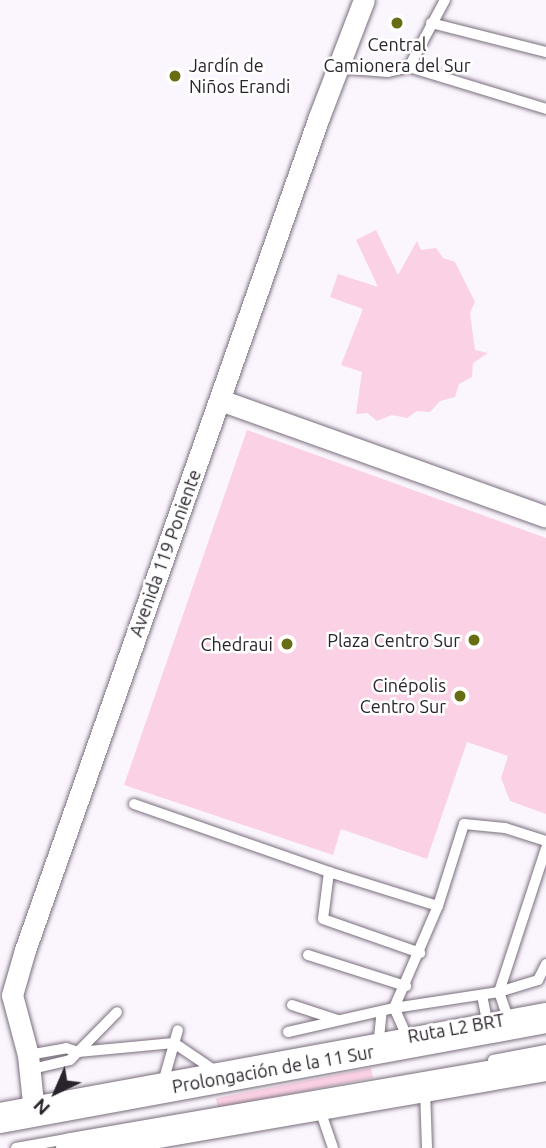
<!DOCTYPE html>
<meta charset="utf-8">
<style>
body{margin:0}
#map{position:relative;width:546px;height:1148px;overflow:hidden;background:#fbf6fd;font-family:Ubuntu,sans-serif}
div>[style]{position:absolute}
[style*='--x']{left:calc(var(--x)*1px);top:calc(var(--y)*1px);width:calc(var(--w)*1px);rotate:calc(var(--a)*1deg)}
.building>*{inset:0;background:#fbd2e5;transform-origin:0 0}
.roads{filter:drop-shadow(0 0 2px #7a6e7e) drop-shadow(0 0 2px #7a6e7e)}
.service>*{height:10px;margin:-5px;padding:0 5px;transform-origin:5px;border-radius:5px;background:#fff}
.minor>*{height:21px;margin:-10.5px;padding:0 10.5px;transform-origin:10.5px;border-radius:10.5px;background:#fff}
.secondary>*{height:30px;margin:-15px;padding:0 15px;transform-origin:15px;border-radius:15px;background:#fff}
.dots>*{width:19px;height:19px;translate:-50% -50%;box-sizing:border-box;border:4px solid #fff;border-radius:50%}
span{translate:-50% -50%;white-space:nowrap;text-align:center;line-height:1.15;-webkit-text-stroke:5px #fff;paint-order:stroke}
.poi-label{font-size:18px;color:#29242b}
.left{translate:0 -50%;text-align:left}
.right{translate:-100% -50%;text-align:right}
.street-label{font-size:18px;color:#29242b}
.north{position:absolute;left:21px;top:1057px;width:70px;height:70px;-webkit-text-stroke:5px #fff;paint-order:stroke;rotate:224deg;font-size:19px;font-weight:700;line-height:28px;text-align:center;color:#29242b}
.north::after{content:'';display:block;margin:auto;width:24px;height:32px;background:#29242b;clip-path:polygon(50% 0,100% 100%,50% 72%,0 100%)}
</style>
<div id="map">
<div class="building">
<div style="clip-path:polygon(376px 230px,398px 275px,417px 241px,421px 250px,436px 248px,443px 258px,455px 262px,475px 302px,470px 313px,475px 350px,488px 353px,473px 363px,472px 377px,459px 384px,455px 397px,440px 401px,430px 412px,417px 411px,407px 418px,392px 415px,377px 421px,367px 413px,356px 414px,362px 372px,341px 365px,363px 309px,330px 297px,338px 274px,378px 287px,356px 240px)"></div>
<div style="clip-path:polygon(247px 430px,546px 538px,546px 814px,510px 801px,501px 778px,508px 756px,467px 742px,427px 859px,341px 829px,333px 855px,124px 785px)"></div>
<div style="left:371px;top:1068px;width:10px;height:158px;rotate:79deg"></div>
</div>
<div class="roads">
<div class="service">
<div style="--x:431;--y:23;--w:119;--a:14.2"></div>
<div style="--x:409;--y:67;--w:143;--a:17"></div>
<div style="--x:338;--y:68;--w:50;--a:4.6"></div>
<div style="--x:388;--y:72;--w:22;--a:-13"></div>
<div style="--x:409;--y:67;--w:76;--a:-61.8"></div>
<div style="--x:134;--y:804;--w:207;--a:19.2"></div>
<div style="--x:329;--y:872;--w:114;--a:17.3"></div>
<div style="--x:329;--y:872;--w:47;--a:97.3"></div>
<div style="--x:323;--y:919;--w:103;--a:19.3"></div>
<div style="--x:308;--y:955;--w:103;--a:17.6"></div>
<div style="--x:482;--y:995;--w:33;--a:79"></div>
<div style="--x:292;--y:1005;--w:48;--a:18.1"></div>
<div style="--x:509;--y:1021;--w:31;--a:-109"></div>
<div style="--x:499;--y:992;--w:151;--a:-71.9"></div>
<div style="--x:288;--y:1032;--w:109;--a:-12.8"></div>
<div style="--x:394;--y:1008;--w:111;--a:-66.7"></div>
<div style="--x:438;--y:906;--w:86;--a:-72.4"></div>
<div style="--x:464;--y:824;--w:41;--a:5.6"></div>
<div style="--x:505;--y:828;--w:43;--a:17.6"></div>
<div style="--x:409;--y:1041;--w:36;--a:-114"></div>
<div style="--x:394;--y:1008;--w:106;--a:-8.7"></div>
<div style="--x:499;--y:992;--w:41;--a:-17.1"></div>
<div style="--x:538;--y:980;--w:18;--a:-63"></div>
<div style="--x:378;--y:1047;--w:36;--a:-84"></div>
<div style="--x:28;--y:1055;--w:39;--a:-10"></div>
<div style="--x:66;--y:1048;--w:13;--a:18"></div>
<div style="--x:78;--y:1052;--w:96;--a:-5.4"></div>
<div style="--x:174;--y:1043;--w:52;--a:34"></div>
<div style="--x:493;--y:1060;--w:54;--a:-10.7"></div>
<div style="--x:28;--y:1070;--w:43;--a:-13.4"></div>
<div style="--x:70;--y:1060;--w:67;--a:-45.6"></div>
<div style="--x:162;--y:1086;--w:58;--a:-74.1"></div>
<div style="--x:425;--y:1090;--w:58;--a:88"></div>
<div style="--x:319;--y:1107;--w:43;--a:71.1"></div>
<div style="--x:16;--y:1148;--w:57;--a:-10.1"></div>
</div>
<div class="minor">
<div style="--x:220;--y:400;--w:346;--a:19.7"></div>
<div style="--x:34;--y:1112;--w:57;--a:-96"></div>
<div style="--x:28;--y:1055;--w:62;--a:-104.9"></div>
<div style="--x:12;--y:995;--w:47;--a:-73.9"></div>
<div style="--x:25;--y:950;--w:883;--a:-70.56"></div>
<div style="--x:319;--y:117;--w:125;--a:-69"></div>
</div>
<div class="secondary">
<div style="--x:0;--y:1118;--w:555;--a:-10.38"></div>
<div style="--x:71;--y:1148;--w:482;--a:-9.8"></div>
</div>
</div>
<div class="dots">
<div style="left:397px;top:23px;background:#666d13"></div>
<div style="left:175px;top:76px;background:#666d13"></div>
<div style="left:474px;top:640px;background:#666d13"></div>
<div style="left:287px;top:644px;background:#666d13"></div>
<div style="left:460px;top:696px;background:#666d13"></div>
</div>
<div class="poi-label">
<span style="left:397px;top:55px">Central<br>Camionera del Sur</span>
<span class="left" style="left:189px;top:76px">Jardín de<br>Niños Erandi</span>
<span class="right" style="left:460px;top:640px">Plaza Centro Sur</span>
<span class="right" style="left:273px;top:644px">Chedraui</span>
<span class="right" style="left:446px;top:696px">Cinépolis<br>Centro Sur</span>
</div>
<div class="street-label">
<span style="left:165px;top:553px;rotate:-70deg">Avenida 119 Poniente</span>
<span style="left:456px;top:1028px;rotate:-10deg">Ruta L2 BRT</span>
<span style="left:273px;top:1069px;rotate:-10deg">Prolongación de la 11 Sur</span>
</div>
<div class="north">N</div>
</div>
